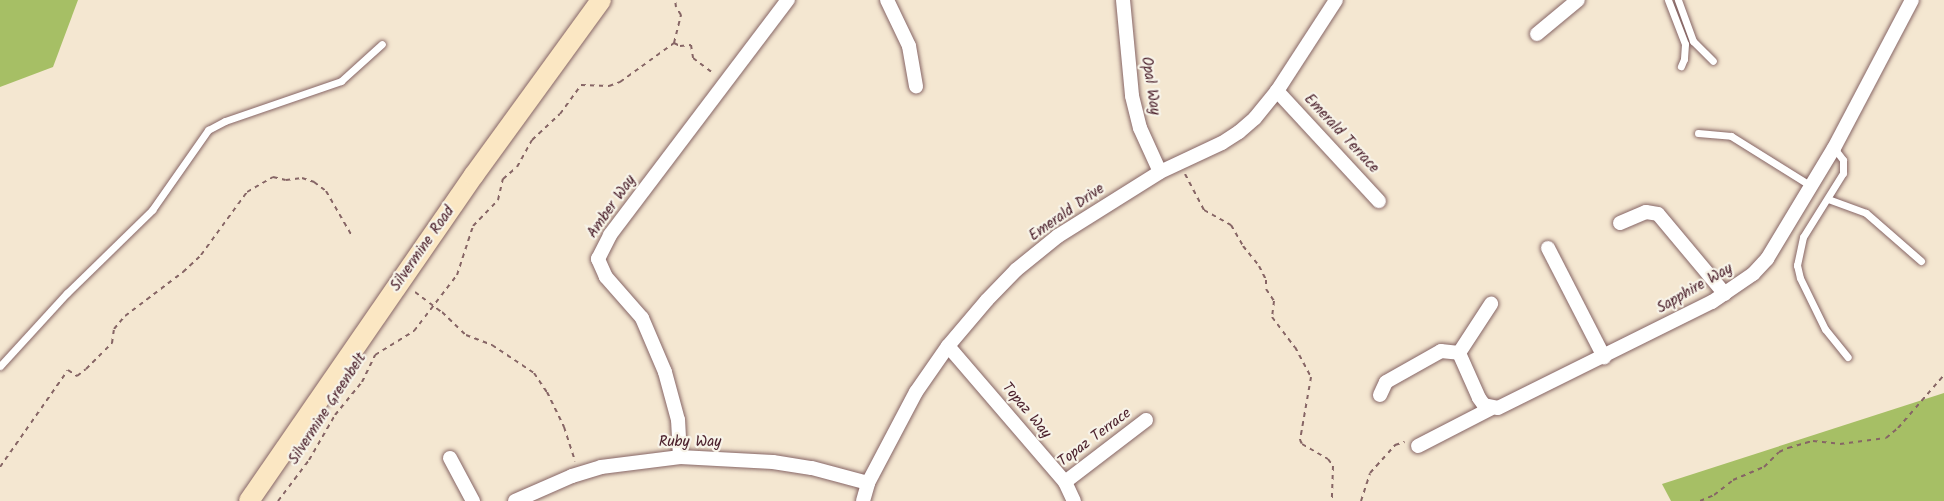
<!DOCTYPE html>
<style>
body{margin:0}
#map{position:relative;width:1944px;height:501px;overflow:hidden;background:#f4e7d1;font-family:Kalam,sans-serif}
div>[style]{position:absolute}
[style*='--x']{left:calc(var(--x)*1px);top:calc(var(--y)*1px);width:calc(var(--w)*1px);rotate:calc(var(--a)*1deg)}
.green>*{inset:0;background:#a6bf65}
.path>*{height:2px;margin-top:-1px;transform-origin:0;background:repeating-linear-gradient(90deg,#866565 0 4.5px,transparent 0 9px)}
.roads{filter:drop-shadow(0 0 2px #866565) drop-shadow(0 0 2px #866565)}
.lane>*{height:7px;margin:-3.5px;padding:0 3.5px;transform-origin:3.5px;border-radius:3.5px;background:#fff}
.street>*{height:14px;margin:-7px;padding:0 7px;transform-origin:7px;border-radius:7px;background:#fff}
.secondary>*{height:20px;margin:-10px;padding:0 10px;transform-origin:10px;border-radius:10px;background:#fbe7c3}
span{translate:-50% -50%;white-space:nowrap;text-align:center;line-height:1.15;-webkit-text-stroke:4.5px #f7f3e8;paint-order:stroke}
.street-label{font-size:15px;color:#4a1f2b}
</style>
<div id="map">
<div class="green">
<div style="clip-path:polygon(0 0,78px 0,53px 67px,0 87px)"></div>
<div style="clip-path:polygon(1944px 393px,1944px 501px,1671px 501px,1662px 484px)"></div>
</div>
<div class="path">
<div style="--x:674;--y:43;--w:7;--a:27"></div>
<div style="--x:680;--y:46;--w:11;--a:-5"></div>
<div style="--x:691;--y:45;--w:13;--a:81"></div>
<div style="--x:693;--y:58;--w:26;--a:37"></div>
<div style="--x:1185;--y:174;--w:41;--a:62.2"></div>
<div style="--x:1204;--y:210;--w:31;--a:29"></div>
<div style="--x:1231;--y:225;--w:24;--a:60"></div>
<div style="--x:1243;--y:246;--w:26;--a:51"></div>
<div style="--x:1259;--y:266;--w:16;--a:63"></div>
<div style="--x:1266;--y:280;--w:9;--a:90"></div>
<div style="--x:1266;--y:289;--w:14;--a:56"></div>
<div style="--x:1274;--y:301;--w:16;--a:97"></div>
<div style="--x:1272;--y:317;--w:38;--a:53"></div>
<div style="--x:1295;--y:347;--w:34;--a:62"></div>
<div style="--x:1311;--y:377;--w:64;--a:99.9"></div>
<div style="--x:1300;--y:440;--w:4;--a:63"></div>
<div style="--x:1302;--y:444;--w:30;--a:30"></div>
<div style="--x:1328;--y:459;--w:9;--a:54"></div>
<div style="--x:1333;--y:466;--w:35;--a:92"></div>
<div style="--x:415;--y:292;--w:34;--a:37"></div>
<div style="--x:442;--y:312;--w:33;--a:44"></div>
<div style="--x:466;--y:335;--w:28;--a:21"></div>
<div style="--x:492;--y:345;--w:50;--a:33.7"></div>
<div style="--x:534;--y:373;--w:23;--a:56"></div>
<div style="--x:547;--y:392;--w:39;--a:64"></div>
<div style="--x:564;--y:427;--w:36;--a:72"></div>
<div style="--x:0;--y:467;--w:118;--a:-55"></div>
<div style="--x:68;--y:370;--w:11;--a:34"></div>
<div style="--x:77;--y:376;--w:11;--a:-38"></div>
<div style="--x:86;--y:369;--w:37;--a:-45"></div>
<div style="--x:112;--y:343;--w:14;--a:-82"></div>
<div style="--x:114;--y:329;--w:17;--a:-50"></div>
<div style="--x:125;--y:316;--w:73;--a:-37.2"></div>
<div style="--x:183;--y:272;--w:25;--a:-43"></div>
<div style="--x:201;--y:255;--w:78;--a:-53.9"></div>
<div style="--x:247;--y:192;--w:30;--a:-30"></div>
<div style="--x:273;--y:177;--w:13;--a:13"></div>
<div style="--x:286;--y:180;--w:16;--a:-7"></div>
<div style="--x:302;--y:178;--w:13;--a:18"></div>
<div style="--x:314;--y:182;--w:15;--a:37"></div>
<div style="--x:326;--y:191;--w:52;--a:60"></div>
<div style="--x:278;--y:501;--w:51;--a:-52.9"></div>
<div style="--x:309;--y:460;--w:52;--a:-60"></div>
<div style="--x:335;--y:415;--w:43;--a:-50.7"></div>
<div style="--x:362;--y:382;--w:30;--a:-64"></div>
<div style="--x:375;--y:355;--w:46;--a:-31.6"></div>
<div style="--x:414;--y:331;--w:71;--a:-52.5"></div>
<div style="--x:457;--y:275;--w:52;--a:-71.9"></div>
<div style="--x:473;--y:226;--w:36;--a:-46"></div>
<div style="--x:498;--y:200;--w:22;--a:-77"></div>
<div style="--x:503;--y:179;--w:18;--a:-41"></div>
<div style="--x:517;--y:167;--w:31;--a:-61"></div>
<div style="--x:532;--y:140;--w:38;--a:-43"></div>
<div style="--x:560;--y:114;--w:36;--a:-54"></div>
<div style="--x:581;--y:85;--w:28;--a:2"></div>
<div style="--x:609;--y:86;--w:12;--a:-20"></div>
<div style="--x:620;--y:82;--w:67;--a:-35.8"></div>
<div style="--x:674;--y:43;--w:29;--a:-76"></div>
<div style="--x:681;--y:15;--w:9;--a:-122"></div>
<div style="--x:676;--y:7;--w:7;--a:-98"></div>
<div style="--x:1361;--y:501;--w:29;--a:-72"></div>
<div style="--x:1370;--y:473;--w:38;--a:-48"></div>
<div style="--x:1395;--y:445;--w:10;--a:-17"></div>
<div style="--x:1700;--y:501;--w:15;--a:-23"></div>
<div style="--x:1714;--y:495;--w:24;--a:-38"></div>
<div style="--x:1733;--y:480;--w:34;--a:-23"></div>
<div style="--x:1764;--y:467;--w:21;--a:-45"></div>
<div style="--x:1779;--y:452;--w:10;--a:-24"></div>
<div style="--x:1788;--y:448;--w:26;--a:-16"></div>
<div style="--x:1813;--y:441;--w:27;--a:6"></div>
<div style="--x:1840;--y:444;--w:46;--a:-7.4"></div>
<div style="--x:1886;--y:438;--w:16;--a:-40"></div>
<div style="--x:1898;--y:428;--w:70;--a:-49"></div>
</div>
<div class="roads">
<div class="lane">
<div style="--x:1668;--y:0;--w:47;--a:68.9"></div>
<div style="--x:1685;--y:44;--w:15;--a:94"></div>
<div style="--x:1684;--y:59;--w:8;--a:113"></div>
<div style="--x:1678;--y:0;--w:44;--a:69.9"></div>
<div style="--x:1693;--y:41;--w:28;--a:45"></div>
<div style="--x:1698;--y:133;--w:33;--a:5"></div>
<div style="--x:1731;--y:136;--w:94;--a:32"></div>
<div style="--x:1834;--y:148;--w:15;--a:53"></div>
<div style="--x:1843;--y:160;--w:13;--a:90"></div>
<div style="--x:1843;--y:173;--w:75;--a:122"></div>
<div style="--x:1803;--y:237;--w:29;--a:102"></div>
<div style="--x:1797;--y:265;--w:13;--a:77"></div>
<div style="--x:1800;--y:278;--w:57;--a:63.9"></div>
<div style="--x:1825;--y:329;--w:36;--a:51"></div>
<div style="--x:1828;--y:199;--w:40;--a:20.2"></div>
<div style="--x:1866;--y:213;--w:73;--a:41.1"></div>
<div style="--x:0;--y:366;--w:99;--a:-47.5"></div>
<div style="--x:67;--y:293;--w:119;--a:-44.3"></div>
<div style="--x:152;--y:210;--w:98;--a:-55"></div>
<div style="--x:208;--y:130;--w:19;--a:-28"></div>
<div style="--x:225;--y:121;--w:123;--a:-19"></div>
<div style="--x:341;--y:81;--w:55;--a:-42.1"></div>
</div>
<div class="street">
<div style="--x:887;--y:0;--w:51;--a:64.4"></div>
<div style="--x:909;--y:46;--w:41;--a:80.1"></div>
<div style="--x:1123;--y:0;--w:96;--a:84.6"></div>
<div style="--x:1132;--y:96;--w:33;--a:76"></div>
<div style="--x:1140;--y:128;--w:48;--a:65.6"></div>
<div style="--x:1537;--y:34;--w:53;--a:-39.7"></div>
<div style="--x:1277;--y:91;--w:150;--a:47.2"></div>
<div style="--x:1620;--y:223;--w:28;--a:-23"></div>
<div style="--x:1646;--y:212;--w:12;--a:9"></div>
<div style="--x:1658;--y:214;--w:104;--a:50.1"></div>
<div style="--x:1548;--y:248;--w:123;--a:62.8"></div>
<div style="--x:948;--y:346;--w:179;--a:49.3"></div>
<div style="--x:1065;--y:482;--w:21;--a:65"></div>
<div style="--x:1459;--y:353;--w:49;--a:66"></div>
<div style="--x:1479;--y:398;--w:9;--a:54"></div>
<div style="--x:1484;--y:405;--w:14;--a:12"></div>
<div style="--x:1498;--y:408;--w:239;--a:-26.4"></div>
<div style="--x:1712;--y:302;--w:50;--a:-34.3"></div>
<div style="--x:1753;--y:274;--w:21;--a:-47"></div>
<div style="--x:1767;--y:259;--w:130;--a:-58.9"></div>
<div style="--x:1834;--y:148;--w:167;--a:-62.2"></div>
<div style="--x:1380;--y:395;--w:14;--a:-65"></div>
<div style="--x:1386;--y:382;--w:63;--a:-29.4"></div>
<div style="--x:1441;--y:351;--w:18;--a:6"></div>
<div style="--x:1459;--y:353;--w:59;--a:-56.9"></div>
<div style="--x:1418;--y:446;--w:83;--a:-27.2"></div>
<div style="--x:680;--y:457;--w:37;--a:-93"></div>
<div style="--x:678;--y:420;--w:50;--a:-105.2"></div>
<div style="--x:665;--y:372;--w:59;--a:-113.1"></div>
<div style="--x:642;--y:318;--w:55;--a:-131.3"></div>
<div style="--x:606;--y:277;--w:20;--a:-114"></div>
<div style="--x:598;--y:259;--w:27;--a:-63"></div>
<div style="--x:610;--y:235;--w:295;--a:-52.9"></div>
<div style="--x:450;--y:458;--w:49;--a:61.9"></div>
<div style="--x:1065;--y:482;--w:102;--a:-37.4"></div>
<div style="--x:515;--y:501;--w:62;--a:-23.7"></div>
<div style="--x:572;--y:476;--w:30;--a:-17"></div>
<div style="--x:601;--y:467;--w:80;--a:-7.2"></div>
<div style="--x:680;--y:457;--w:93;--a:3.1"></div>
<div style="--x:773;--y:462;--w:39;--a:9"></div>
<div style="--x:812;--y:468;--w:58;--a:15"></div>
<div style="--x:863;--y:501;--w:19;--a:-74"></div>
<div style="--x:868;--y:483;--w:103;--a:-62.2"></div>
<div style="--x:916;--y:392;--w:56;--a:-55.2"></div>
<div style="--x:948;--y:346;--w:60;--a:-49.7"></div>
<div style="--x:987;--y:300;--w:42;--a:-46"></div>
<div style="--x:1016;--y:270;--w:54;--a:-39"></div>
<div style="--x:1058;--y:236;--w:120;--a:-32.1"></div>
<div style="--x:1160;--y:172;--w:68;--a:-25.1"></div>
<div style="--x:1222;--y:143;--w:20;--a:-33"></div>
<div style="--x:1239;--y:132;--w:21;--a:-41"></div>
<div style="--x:1255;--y:118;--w:35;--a:-51"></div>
<div style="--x:1277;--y:91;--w:108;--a:-57"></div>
</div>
<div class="secondary">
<div style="--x:249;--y:501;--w:396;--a:-55.4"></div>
<div style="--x:474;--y:175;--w:216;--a:-54"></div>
</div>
</div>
<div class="street-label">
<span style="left:1150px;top:86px;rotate:81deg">Opal Way</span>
<span style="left:1341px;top:134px;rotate:47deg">Emerald Terrace</span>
<span style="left:612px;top:207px;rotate:-55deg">Amber Way</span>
<span style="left:1067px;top:213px;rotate:-35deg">Emerald Drive</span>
<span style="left:423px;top:249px;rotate:-55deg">Silvermine Road</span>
<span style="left:1695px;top:289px;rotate:-30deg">Sapphire Way</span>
<span style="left:328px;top:409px;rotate:-57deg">Silvermine Greenbelt</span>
<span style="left:1026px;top:411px;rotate:50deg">Topaz Way</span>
<span style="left:1095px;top:438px;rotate:-37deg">Topaz Terrace</span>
<span style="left:690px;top:443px">Ruby Way</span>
</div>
</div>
